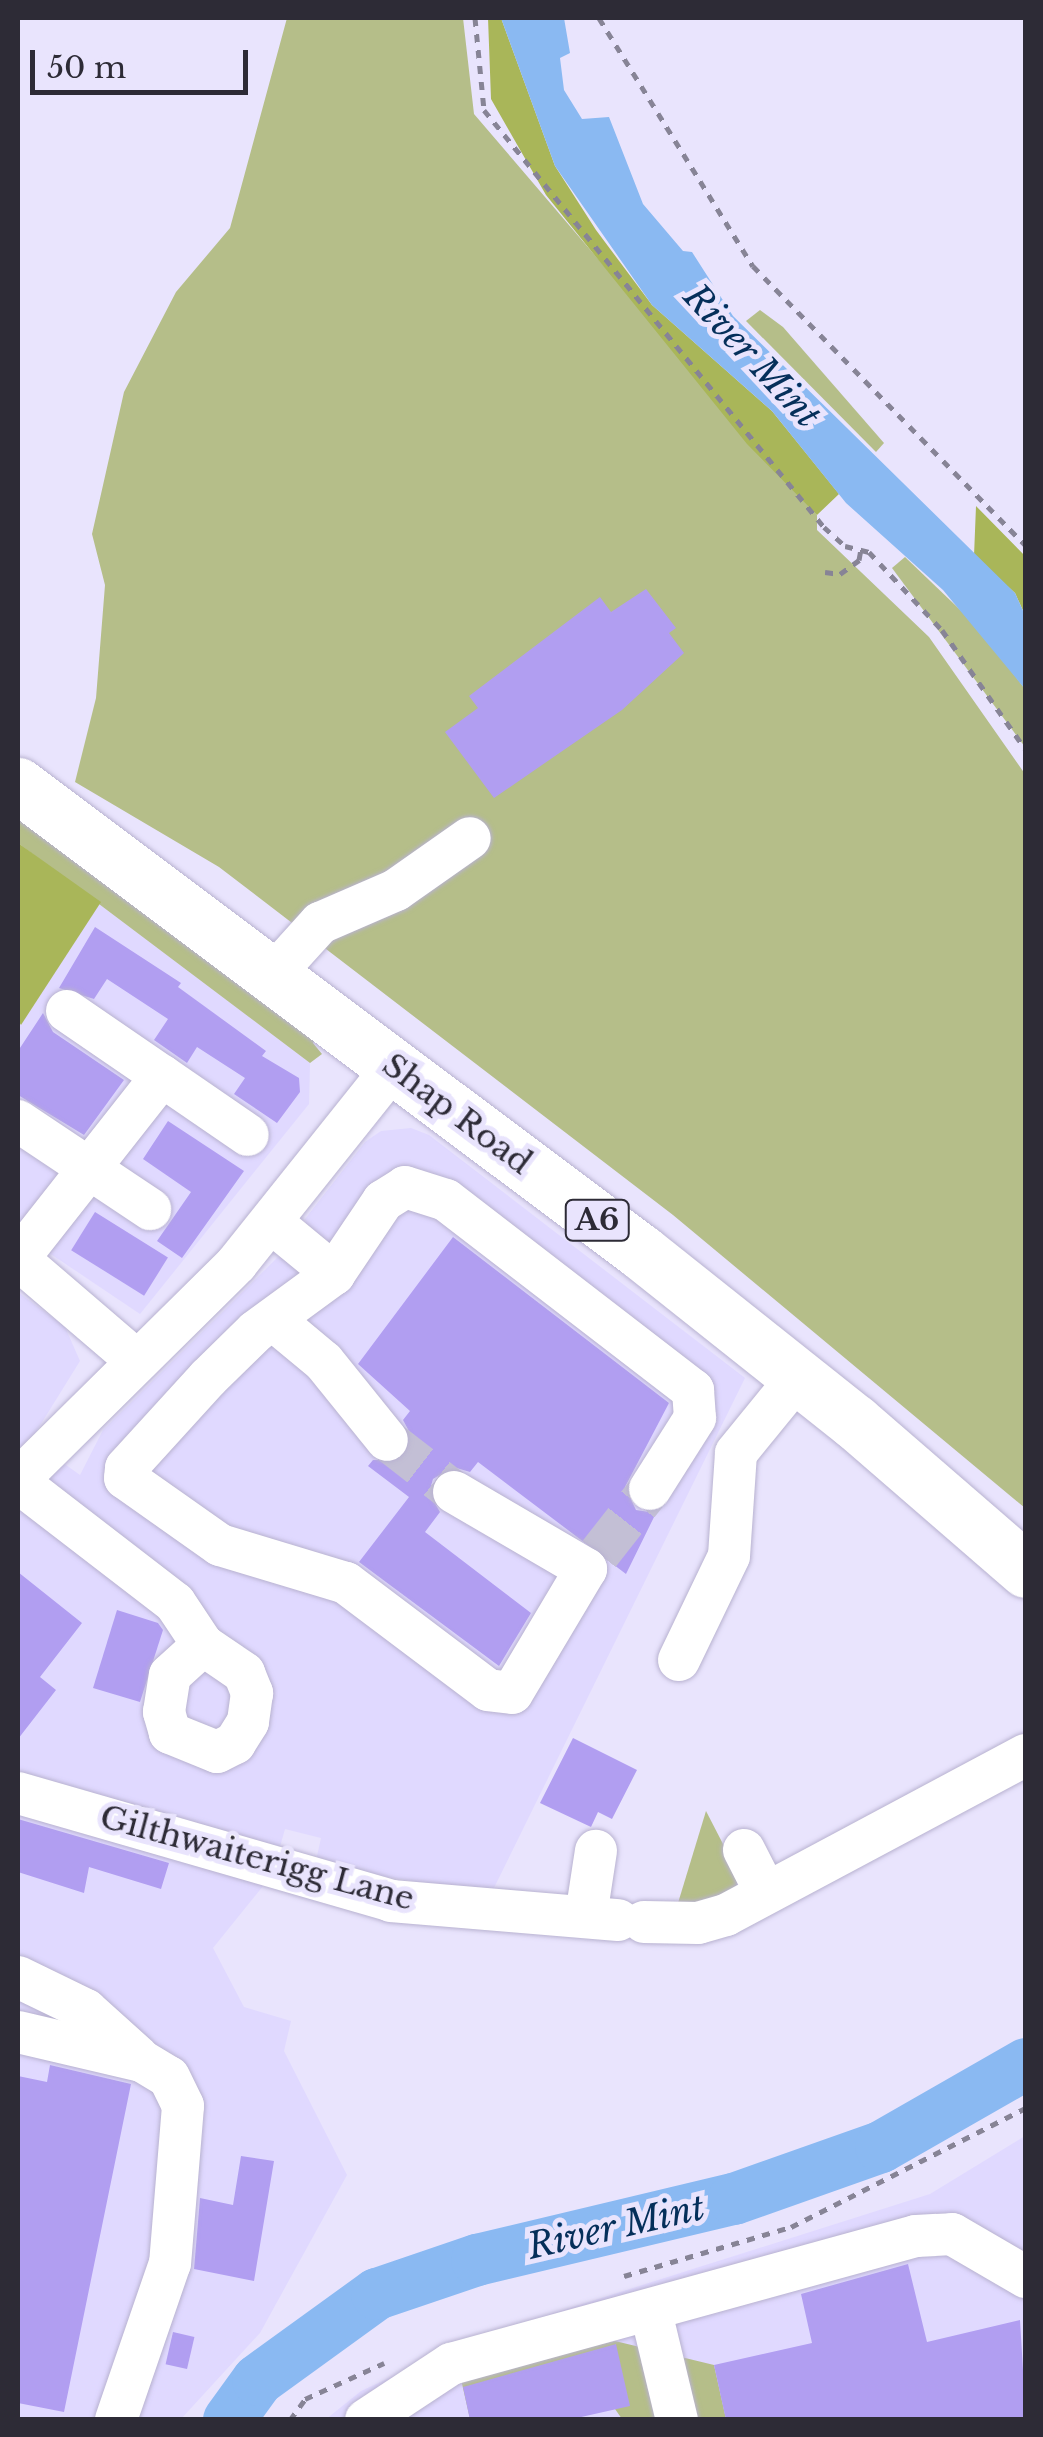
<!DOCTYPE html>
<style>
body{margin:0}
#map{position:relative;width:1043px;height:2437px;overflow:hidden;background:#e9e4fd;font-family:"Libre Baskerville",serif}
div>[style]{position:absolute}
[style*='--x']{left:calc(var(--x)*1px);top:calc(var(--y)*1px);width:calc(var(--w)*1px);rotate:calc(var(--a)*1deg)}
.built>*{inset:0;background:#e0d9ff}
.green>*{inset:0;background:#b5be89}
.forest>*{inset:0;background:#a9b659}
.water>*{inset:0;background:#8ab9f2}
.river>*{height:52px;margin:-26px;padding:0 26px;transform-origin:26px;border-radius:26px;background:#8ab9f2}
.building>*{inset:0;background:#b19ef1;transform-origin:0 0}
.minor-tunnel>*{height:42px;margin-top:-21px;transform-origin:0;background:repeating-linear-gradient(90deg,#c3bfd5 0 42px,transparent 0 63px)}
.path>*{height:5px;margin-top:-2.5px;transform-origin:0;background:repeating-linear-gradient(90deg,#878496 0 8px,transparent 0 16px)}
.roads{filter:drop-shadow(0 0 2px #b8b2d0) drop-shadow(0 0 2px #b8b2d0)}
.minor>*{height:42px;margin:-21px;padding:0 21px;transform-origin:21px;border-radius:21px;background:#fff}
.highway>*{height:55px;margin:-27.5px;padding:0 27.5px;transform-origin:27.5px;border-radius:27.5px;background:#fff}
span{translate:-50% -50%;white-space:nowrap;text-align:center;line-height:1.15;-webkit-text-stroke:10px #e9e4fd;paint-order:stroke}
.shield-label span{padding:2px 8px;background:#e9e4fd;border:2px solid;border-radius:8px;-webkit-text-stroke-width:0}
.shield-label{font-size:30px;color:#2d2b36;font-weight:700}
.street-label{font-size:32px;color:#2d2b36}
.water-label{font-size:35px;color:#052f5a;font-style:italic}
.frame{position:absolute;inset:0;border:20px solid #2d2b36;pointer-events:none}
.scale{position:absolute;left:30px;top:50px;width:218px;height:45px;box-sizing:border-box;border:5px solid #2d2b36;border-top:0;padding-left:12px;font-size:30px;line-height:35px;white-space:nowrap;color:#2d2b36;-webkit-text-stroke:8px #e9e4fd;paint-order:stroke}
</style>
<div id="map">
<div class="built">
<div style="clip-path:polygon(18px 843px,310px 1063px,309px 1104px,140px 1314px,18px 1232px)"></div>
<div style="clip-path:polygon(411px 1128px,429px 1135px,745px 1378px,491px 1894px,315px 1865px,321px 1838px,285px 1829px,272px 1875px,213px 1948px,244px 2007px,291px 2021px,284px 2051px,347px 2175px,260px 2333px,181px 2419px,18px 2419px,18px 1292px,65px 1327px,80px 1361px,31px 1440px,80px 1475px,103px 1430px,278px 1257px,286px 1259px,308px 1229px,305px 1219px,365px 1142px,381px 1131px)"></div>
<div style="clip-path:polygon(1025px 2136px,1025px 2419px,325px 2420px,361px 2391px,478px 2337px,930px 2194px)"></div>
</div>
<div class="green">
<div style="clip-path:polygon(287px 18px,463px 18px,474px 114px,817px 515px,817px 530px,929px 637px,1025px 774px,1025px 1508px,673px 1215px,219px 867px,75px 782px,96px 698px,105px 585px,92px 534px,124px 392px,176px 292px,230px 228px)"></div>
<div style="clip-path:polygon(760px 310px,783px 327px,884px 443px,876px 452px,746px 321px)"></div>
<div style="clip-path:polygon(905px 557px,976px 625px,1025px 689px,1025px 747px,892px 568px)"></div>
<div style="clip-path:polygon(18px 808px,317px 1036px,313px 1043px,322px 1054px,310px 1063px,18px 843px)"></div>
<div style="clip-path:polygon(706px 1811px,740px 1877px,735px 1890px,716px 1903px,678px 1903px)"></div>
<div style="clip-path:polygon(615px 2341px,714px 2365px,726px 2419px,622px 2419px,615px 2409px,470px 2419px,460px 2375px)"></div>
</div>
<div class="forest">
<div style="clip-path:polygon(488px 18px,501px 18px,555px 166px,596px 230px,652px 305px,772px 411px,839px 494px,817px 515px,747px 444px,546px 195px,491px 99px)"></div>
<div style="clip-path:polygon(976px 506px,1025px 556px,1025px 615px,1015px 593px,974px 556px)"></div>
<div style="clip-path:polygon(18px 843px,101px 902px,21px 1025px,18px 1020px)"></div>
</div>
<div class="water">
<div style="clip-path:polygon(501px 18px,564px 18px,570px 53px,560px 58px,564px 90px,582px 119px,609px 117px,643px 204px,683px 251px,692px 252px,733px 316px,1015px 593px,1025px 615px,1025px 689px,943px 590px,846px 503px,772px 411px,652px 305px,555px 166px)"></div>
</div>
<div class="river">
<div style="--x:229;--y:2420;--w:49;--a:-54.1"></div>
<div style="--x:258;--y:2380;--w:147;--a:-35.9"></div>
<div style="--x:377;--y:2294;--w:106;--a:-18.8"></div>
<div style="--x:477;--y:2260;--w:264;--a:-13.4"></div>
<div style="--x:734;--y:2199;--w:156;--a:-19.5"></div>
<div style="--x:881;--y:2147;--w:167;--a:-29.8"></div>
</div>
<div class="building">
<div style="clip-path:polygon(646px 589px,676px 628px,669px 633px,684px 653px,622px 710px,494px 798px,445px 732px,478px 708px,469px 696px,600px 597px,611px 612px)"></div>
<div style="clip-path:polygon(95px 927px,181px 983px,178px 987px,266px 1051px,262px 1056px,299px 1078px,300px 1092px,277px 1123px,234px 1094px,245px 1078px,197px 1047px,187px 1063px,154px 1040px,168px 1019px,107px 979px,94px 999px,59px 988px)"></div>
<div style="clip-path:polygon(43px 1013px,53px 1032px,124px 1080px,84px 1135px,18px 1095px,18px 1051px)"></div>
<div style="clip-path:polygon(168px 1121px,244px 1171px,182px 1258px,157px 1241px,191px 1192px,143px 1159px)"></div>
<div style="left:95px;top:1212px;width:86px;height:45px;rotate:32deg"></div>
<div style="clip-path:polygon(453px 1237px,669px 1403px,625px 1487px,636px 1510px,656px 1513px,626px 1574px,478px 1462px,470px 1472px,453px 1467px,433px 1479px,429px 1493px,440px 1512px,425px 1532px,531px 1613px,499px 1666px,359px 1562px,409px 1497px,368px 1466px,373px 1460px,402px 1460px,412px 1437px,403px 1420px,410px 1411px,358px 1364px)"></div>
<div style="clip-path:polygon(18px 1572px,82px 1623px,40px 1677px,56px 1690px,18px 1739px)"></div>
<div style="clip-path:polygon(117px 1610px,158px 1623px,163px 1630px,140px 1702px,93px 1688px)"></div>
<div style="clip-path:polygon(573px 1738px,637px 1770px,612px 1819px,598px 1812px,591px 1827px,540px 1803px)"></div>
<div style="clip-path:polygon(18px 1819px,169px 1863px,161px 1889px,89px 1867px,84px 1893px,18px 1872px)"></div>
<div style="clip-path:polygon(50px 2065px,131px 2084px,64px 2412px,18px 2403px,18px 2076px,47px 2082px)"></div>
<div style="clip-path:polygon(241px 2156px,274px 2161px,254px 2281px,194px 2269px,200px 2198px,233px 2205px)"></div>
<div style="clip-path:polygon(908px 2264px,927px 2342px,1020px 2320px,1026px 2420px,726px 2420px,714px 2365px,812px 2343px,801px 2294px)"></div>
<div style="left:173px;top:2332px;width:22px;height:33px;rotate:13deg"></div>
<div style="clip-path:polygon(616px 2344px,630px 2406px,568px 2420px,470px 2420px,463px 2387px)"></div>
</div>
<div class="minor-tunnel">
<div style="--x:387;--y:1440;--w:85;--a:37.8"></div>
<div style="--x:599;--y:1554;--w:83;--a:-51.9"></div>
</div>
<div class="path">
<div style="--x:475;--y:18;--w:92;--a:84.4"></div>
<div style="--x:484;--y:110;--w:538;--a:50.81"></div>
<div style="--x:824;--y:527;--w:28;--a:42"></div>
<div style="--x:845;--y:546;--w:25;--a:14"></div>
<div style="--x:869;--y:552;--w:107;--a:46.9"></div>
<div style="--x:942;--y:630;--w:146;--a:55"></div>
<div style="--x:599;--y:18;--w:292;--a:58.2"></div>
<div style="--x:753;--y:266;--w:391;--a:45.7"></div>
<div style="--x:825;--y:572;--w:15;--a:8"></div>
<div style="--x:840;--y:574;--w:24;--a:-36"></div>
<div style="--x:859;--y:560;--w:11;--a:-80"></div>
<div style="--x:624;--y:2276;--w:174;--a:-16.4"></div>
<div style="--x:791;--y:2227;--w:263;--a:-26.9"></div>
<div style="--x:290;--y:2420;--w:26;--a:-54"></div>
<div style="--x:305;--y:2399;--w:87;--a:-24.5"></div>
</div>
<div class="roads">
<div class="minor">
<div style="--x:272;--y:976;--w:72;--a:-47.8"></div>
<div style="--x:320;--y:923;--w:83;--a:-23.5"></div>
<div style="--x:396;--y:890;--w:90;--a:-35.1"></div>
<div style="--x:67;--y:1011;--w:115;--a:34.4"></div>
<div style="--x:162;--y:1076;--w:233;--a:128.2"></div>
<div style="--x:18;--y:1259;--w:157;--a:40.6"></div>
<div style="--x:162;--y:1076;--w:104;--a:34.5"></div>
<div style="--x:18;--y:1121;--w:159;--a:33.7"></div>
<div style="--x:271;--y:1222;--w:82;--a:39.5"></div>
<div style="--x:276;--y:1322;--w:62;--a:39.8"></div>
<div style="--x:324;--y:1362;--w:100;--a:51.1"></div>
<div style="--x:18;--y:1480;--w:308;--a:-44.7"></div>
<div style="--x:237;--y:1263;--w:252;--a:-51.4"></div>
<div style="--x:18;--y:1482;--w:198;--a:37.6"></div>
<div style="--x:175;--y:1603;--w:50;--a:56.3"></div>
<div style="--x:203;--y:1645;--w:50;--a:34.3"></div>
<div style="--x:244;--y:1673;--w:22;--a:68"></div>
<div style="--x:252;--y:1693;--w:29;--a:98"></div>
<div style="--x:248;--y:1722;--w:25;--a:122"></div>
<div style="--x:235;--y:1743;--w:20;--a:153"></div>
<div style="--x:217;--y:1752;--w:51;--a:-158"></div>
<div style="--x:170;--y:1733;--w:22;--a:-106"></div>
<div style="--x:164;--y:1712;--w:37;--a:-81"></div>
<div style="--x:170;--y:1675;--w:45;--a:-42.3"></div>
<div style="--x:454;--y:1492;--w:153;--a:30.3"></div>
<div style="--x:586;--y:1569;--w:144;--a:120.8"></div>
<div style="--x:512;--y:1693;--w:24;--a:-173"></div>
<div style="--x:488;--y:1690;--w:178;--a:-143"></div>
<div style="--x:346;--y:1583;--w:132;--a:-163.2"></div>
<div style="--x:220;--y:1545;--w:116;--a:-144.8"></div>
<div style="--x:125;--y:1478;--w:10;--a:-84"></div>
<div style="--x:126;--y:1468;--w:122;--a:-47.7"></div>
<div style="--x:208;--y:1378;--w:67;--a:-44.4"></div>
<div style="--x:256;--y:1331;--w:97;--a:-36.2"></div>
<div style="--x:334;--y:1274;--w:88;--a:-56.1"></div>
<div style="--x:383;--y:1201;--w:26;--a:-32"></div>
<div style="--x:405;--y:1187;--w:43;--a:17.6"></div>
<div style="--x:446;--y:1200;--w:312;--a:37.6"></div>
<div style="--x:693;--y:1390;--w:28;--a:86"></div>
<div style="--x:695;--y:1418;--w:84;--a:122.4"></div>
<div style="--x:679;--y:1660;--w:115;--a:-64.3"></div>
<div style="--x:729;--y:1556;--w:103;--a:-86.1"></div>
<div style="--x:736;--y:1453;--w:98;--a:-50.8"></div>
<div style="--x:18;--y:1793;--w:388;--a:16.1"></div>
<div style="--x:391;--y:1901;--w:228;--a:4.8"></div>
<div style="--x:744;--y:1850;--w:48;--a:62.9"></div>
<div style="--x:586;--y:1916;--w:66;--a:-81.3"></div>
<div style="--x:644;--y:1922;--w:54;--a:1.1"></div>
<div style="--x:698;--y:1923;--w:29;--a:-16"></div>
<div style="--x:726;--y:1915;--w:340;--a:-28.1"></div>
<div style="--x:18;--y:1977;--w:76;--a:25.9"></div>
<div style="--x:86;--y:2010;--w:70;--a:42.1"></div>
<div style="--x:18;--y:2032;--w:127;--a:13.2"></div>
<div style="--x:142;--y:2061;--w:31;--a:31"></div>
<div style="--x:169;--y:2077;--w:32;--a:64"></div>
<div style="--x:183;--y:2106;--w:158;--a:94.7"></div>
<div style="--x:170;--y:2263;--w:166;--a:109"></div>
<div style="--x:651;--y:2312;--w:111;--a:76.5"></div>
<div style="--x:366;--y:2420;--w:102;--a:-33.4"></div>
<div style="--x:451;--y:2364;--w:482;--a:-15.4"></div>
<div style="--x:916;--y:2236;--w:36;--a:-3"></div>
<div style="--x:952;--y:2234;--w:86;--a:30.2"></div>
</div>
<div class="highway">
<div style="--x:18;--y:785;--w:779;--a:36.86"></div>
<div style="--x:641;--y:1252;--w:273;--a:38.5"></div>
<div style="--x:855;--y:1422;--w:226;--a:40.9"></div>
</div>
</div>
<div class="shield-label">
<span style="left:597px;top:1220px">A6</span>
</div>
<div class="street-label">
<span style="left:457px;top:1114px;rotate:37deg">Shap Road</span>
<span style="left:257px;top:1858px;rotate:15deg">Gilthwaiterigg Lane</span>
</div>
<div class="water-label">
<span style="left:752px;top:356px;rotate:47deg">River Mint</span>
<span style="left:616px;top:2227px;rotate:-13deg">River Mint</span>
</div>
<div class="frame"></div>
<div class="scale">50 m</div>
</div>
